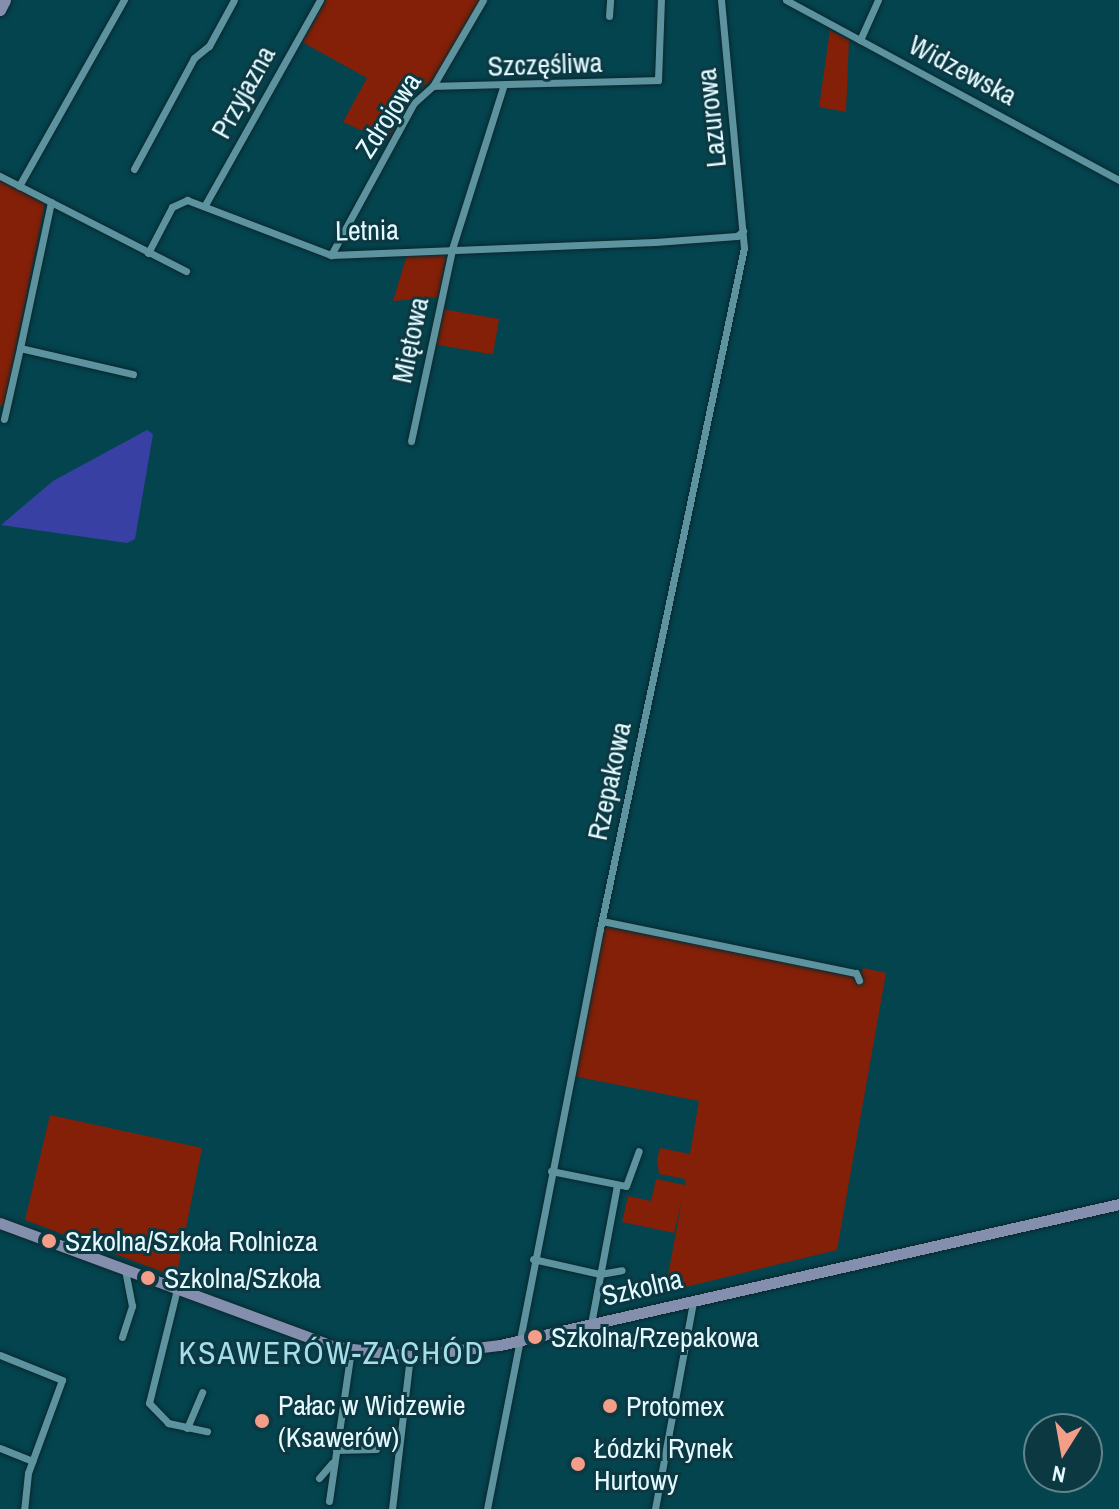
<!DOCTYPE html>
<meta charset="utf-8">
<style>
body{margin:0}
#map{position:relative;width:1119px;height:1509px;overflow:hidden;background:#04444f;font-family:"Archivo Narrow",sans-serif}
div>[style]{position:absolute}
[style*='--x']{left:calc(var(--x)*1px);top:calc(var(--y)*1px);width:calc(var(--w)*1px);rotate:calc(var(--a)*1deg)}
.green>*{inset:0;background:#842007;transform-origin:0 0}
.water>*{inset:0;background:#3940a4}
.roads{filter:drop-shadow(0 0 2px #0a272d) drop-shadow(0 0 2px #0a272d)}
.street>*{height:7px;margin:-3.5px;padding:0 3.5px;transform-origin:3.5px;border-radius:3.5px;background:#5c939f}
.secondary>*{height:11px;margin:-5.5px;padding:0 5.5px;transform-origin:5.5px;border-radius:5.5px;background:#848ead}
.dots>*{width:22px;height:22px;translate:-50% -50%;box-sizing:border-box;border:4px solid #0c3841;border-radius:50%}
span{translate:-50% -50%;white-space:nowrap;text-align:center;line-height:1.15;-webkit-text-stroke:6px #0c3841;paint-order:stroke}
.street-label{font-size:28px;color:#e3f9ff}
.poi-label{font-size:28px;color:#e3f9ff}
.left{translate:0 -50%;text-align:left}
.quarter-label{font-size:32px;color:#a5deeb;letter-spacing:2px}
.north{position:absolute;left:1023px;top:1413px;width:80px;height:80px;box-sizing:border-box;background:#0c3841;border:2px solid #62858d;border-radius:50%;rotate:191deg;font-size:22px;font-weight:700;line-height:32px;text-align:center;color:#e3f9ff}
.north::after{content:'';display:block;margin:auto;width:28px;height:36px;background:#f49e89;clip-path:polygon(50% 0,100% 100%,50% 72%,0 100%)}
</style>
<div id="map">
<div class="green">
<div style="clip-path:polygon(326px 0,480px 0,447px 57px,432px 80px,415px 92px,387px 142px,343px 122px,367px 78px,302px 42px)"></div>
<div style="clip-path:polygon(830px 30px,849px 40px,846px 112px,819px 107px)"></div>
<div style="clip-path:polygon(0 179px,45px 203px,4px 406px,0 406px)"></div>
<div style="clip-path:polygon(447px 253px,438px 297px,393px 301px,407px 255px)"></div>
<div style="left:442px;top:309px;width:58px;height:36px;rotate:10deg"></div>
<div style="clip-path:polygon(603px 926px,860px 978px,863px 968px,886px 973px,837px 1250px,665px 1292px,682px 1199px,674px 1233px,622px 1222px,628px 1196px,651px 1201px,656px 1179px,685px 1185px,685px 1179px,659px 1174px,657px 1160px,660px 1148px,690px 1154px,699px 1101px,573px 1076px)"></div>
<div style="clip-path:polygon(50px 1115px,202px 1148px,176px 1277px,25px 1220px)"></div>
</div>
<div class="water">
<div style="clip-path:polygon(147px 430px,153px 434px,135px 539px,127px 543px,1px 525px,53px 481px)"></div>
</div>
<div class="roads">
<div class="street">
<div style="--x:786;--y:0;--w:379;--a:28.4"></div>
<div style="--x:609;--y:16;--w:16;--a:-86"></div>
<div style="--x:860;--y:40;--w:44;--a:-65.8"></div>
<div style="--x:433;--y:86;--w:225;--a:-1.5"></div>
<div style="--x:658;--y:80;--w:80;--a:-87.9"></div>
<div style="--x:134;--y:169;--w:126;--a:-61.6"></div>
<div style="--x:194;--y:58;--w:19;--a:-39"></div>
<div style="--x:209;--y:46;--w:52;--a:-61.5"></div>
<div style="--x:0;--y:176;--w:209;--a:27.1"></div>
<div style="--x:19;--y:186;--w:214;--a:-60.6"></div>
<div style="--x:51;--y:202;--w:149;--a:102"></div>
<div style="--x:20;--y:348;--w:116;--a:13"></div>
<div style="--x:205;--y:205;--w:235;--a:-60.7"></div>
<div style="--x:148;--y:253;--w:52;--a:-62.4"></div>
<div style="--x:172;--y:207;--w:17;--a:-25"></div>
<div style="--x:187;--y:200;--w:154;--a:20.9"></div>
<div style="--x:331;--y:255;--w:324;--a:-2.3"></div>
<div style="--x:655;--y:242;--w:82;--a:-4.2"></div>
<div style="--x:737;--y:236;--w:8;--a:-40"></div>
<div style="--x:331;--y:255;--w:173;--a:-61.4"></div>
<div style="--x:414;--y:103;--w:25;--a:-42"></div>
<div style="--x:433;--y:86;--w:99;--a:-59.8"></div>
<div style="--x:4;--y:419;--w:73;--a:-77.3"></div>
<div style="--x:411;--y:441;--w:196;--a:-77.9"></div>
<div style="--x:452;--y:249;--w:170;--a:-72.5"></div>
<div style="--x:602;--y:921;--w:259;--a:11.6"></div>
<div style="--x:856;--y:973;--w:8;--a:67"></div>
<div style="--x:551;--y:1171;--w:76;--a:11.3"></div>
<div style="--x:626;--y:1186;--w:37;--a:-70"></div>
<div style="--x:533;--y:1259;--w:69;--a:12.6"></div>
<div style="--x:600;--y:1274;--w:22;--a:-10"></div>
<div style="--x:177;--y:1289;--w:117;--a:103.8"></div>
<div style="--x:149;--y:1403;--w:28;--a:46"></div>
<div style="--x:168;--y:1423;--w:40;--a:12"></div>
<div style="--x:591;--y:1324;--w:141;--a:-79.4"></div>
<div style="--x:122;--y:1337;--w:33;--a:-72"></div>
<div style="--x:132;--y:1306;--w:38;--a:-101"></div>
<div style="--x:0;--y:1355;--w:67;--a:22"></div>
<div style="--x:62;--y:1380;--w:99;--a:110.1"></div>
<div style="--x:28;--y:1473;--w:36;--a:96"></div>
<div style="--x:187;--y:1428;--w:39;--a:-67"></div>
<div style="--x:0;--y:1448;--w:35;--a:22"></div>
<div style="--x:336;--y:1450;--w:40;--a:-1.4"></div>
<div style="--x:319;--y:1478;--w:20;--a:-49"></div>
<div style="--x:329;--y:1501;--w:152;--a:-81.7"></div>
<div style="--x:392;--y:1509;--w:154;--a:-83.3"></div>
<div style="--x:487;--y:1509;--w:591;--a:-78.98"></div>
<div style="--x:600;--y:929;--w:696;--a:-78.06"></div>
<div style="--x:744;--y:248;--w:249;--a:-95.3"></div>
<div style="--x:655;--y:1509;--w:211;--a:-79.6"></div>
</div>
<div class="secondary">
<div style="--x:0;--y:10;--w:11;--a:-63"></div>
<div style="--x:0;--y:1223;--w:358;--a:20.3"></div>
<div style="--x:336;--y:1347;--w:75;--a:6.9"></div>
<div style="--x:410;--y:1356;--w:91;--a:-7"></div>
<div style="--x:500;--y:1345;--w:635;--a:-12.83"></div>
</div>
</div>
<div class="dots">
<div style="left:49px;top:1241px;background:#f49e89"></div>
<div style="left:148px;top:1278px;background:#f49e89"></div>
<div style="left:535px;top:1337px;background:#f49e89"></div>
<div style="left:610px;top:1406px;background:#f49e89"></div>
<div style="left:262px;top:1421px;background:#f49e89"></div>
<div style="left:578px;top:1464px;background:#f49e89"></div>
</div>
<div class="street-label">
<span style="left:545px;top:64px;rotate:-2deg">Szczęśliwa</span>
<span style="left:963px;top:70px;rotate:28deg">Widzewska</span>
<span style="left:243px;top:92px;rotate:-61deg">Przyjazna</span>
<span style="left:388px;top:115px;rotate:-57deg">Zdrojowa</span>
<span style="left:711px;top:118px;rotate:-96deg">Lazurowa</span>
<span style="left:367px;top:230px;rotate:-1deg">Letnia</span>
<span style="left:410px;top:340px;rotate:-78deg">Miętowa</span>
<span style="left:609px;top:781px;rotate:-78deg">Rzepakowa</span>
<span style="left:642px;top:1287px;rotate:-13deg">Szkolna</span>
</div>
<div class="poi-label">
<span class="left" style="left:65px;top:1241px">Szkolna/Szkoła Rolnicza</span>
<span class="left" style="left:164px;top:1278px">Szkolna/Szkoła</span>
<span class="left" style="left:551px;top:1337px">Szkolna/Rzepakowa</span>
<span class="left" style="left:278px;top:1421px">Pałac w Widzewie<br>(Ksawerów)</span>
<span class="left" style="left:626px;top:1406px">Protomex</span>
<span class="left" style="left:594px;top:1464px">Łódzki Rynek<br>Hurtowy</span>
</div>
<div class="quarter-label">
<span style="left:332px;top:1353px">KSAWERÓW-ZACHÓD</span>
</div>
<div class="north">N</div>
</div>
